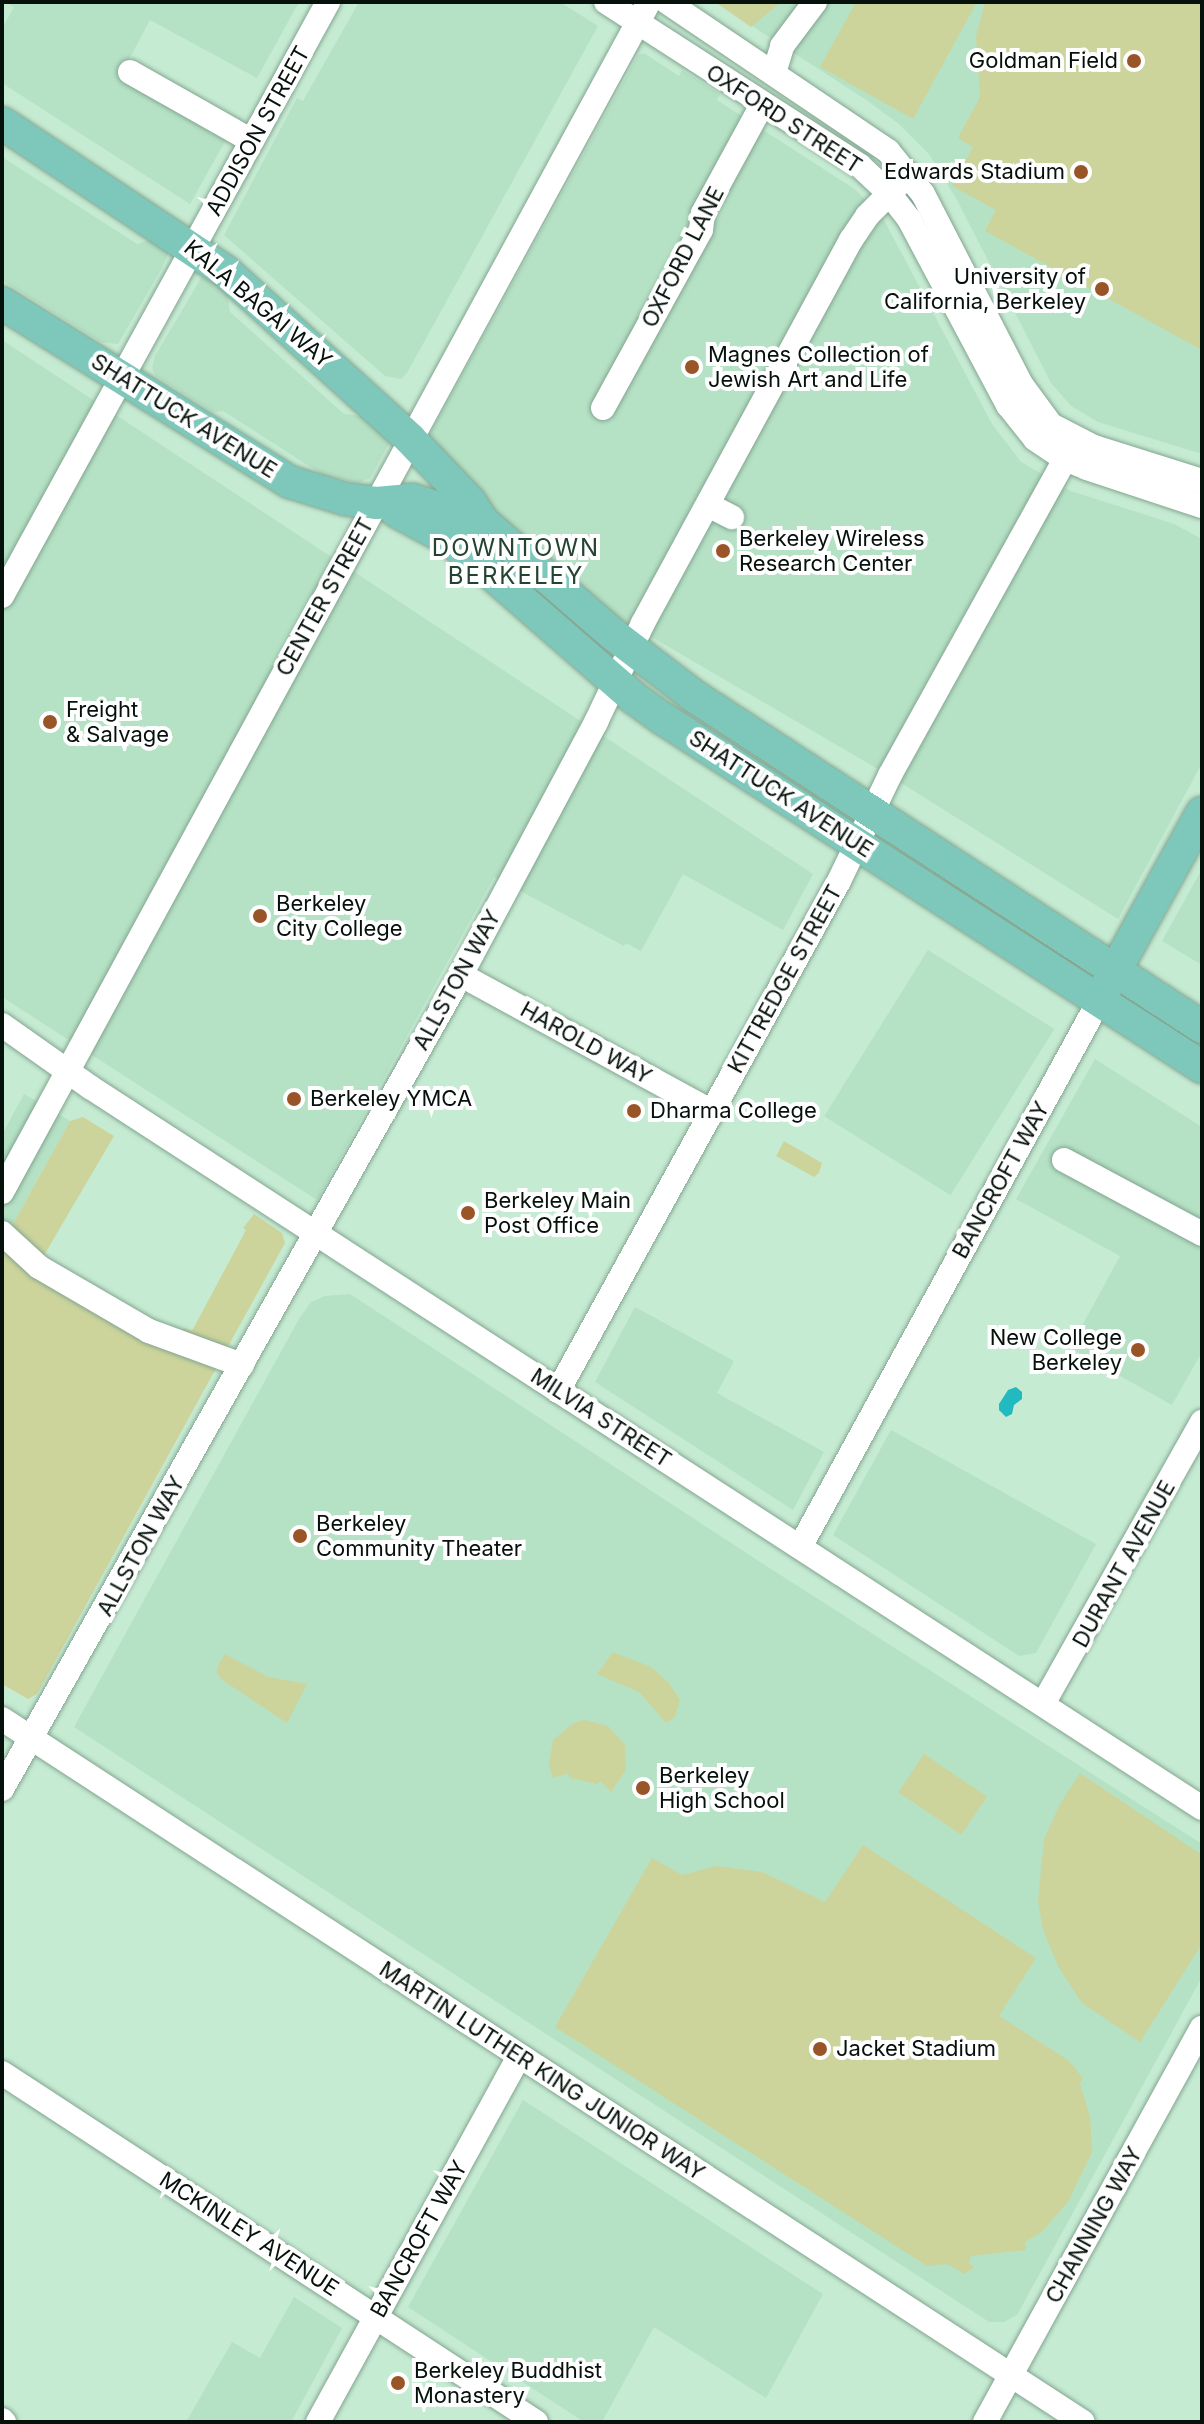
<!DOCTYPE html>
<style>
body{margin:0}
#map{position:relative;width:1204px;height:2424px;overflow:hidden;background:#c6ebd3;font-family:Inter,sans-serif}
div>[style]{position:absolute}
[style*='--x']{left:calc(var(--x)*1px);top:calc(var(--y)*1px);width:calc(var(--w)*1px);rotate:calc(var(--a)*1deg)}
.built>*{inset:0;background:#b5e1c5;transform-origin:0 0}
.green>*{inset:0;background:#ccd49c;transform-origin:0 0}
.water>*{inset:0;background:#21bac1}
.roads{filter:drop-shadow(0 0 2px #83a590) drop-shadow(0 0 2px #83a590)}
.minor>*{height:24px;margin:-12px;padding:0 12px;transform-origin:12px;border-radius:12px;background:#fff}
.major>*{height:32px;margin:-16px;padding:0 16px;transform-origin:16px;border-radius:16px;background:#7ec7bb}
.dots>*{width:22px;height:22px;translate:-50% -50%;box-sizing:border-box;border:4px solid #fff;border-radius:50%}
span{translate:-50% -50%;white-space:nowrap;text-align:center;line-height:1.15;-webkit-text-stroke:8px #fff;paint-order:stroke}
.poi-label{font-size:22px;color:#05110a}
.right{translate:-100% -50%;text-align:right}
.left{translate:0 -50%;text-align:left}
.street-label{font-size:22px;color:#05110a}
.neighbourhood-label{font-size:24px;color:#244431;letter-spacing:2px}
.frame{position:absolute;inset:0;border:4px solid #05110a;pointer-events:none}
</style>
<div id="map">
<div class="built">
<div style="clip-path:polygon(6px 2px,299px 2px,257px 78px,150px 20px,120px 76px,228px 136px,190px 204px,2px 83px,2px 29px,14px 7px)"></div>
<div style="clip-path:polygon(359px 2px,560px 2px,598px 26px,407px 373px,401px 379px,385px 376px,224px 235px,297px 98px,303px 101px)"></div>
<div style="clip-path:polygon(715px 2px,1202px 2px,1202px 454px,1098px 422px,1071px 406px,1051px 383px,957px 200px,929px 154px,899px 124px,865px 99px)"></div>
<div style="clip-path:polygon(644px 53px,679px 76px,682px 70px,720px 94px,717px 100px,856px 190px,885px 222px,992px 424px,1021px 462px,1071px 491px,1174px 524px,1202px 539px,1202px 763px,1118px 919px,890px 776px,607px 611px,515px 533px,426px 441px,638px 55px)"></div>
<div style="clip-path:polygon(2px 157px,137px 244px,154px 239px,166px 247px,168px 254px,162px 268px,118px 344px,101px 342px,2px 280px)"></div>
<div style="clip-path:polygon(207px 275px,227px 291px,230px 312px,344px 414px,363px 416px,391px 440px,370px 478px,358px 483px,323px 475px,223px 411px,213px 412px,156px 376px,152px 368px,155px 356px,201px 278px)"></div>
<div style="clip-path:polygon(2px 340px,813px 874px,783px 930px,683px 874px,641px 951px,626px 943px,624px 946px,494px 877px,317px 1200px,2px 997px)"></div>
<div style="clip-path:polygon(1202px 869px,1202px 965px,1162px 941px)"></div>
<div style="left:928px;top:950px;width:149px;height:196px;rotate:32deg"></div>
<div style="clip-path:polygon(1095px 1059px,1202px 1127px,1202px 1352px,1172px 1405px,1070px 1348px,1120px 1256px,1016px 1199px)"></div>
<div style="clip-path:polygon(24px 1094px,70px 1121px,2px 1244px,2px 1135px)"></div>
<div style="clip-path:polygon(350px 1294px,771px 1569px,1202px 1844px,1202px 1977px,1017px 2315px,1004px 2322px,989px 2322px,74px 1727px,299px 1319px,311px 1302px,325px 1296px)"></div>
<div style="clip-path:polygon(635px 1307px,734px 1361px,717px 1393px,824px 1452px,793px 1510px,595px 1382px)"></div>
<div style="clip-path:polygon(891px 1430px,1096px 1544px,1036px 1653px,1019px 1656px,833px 1535px)"></div>
<div style="clip-path:polygon(523px 2100px,823px 2294px,766px 2398px,654px 2327px,602px 2422px,584px 2422px,408px 2307px)"></div>
<div style="clip-path:polygon(294px 2297px,342px 2328px,291px 2422px,186px 2422px,232px 2342px,260px 2358px)"></div>
</div>
<div class="green">
<div style="clip-path:polygon(715px 2px,781px 2px,751px 27px)"></div>
<div style="clip-path:polygon(856px 2px,977px 2px,913px 119px,820px 67px)"></div>
<div style="clip-path:polygon(985px 2px,1202px 2px,1202px 350px,985px 231px,996px 210px,952px 186px,973px 147px,958px 138px,980px 97px,976px 37px)"></div>
<div style="clip-path:polygon(943px 882px,953px 883px,1083px 962px,1075px 974px)"></div>
<div style="clip-path:polygon(83px 1117px,114px 1136px,43px 1257px,179px 1335px,184px 1328px,192px 1331px,246px 1230px,243px 1228px,254px 1214px,282px 1233px,285px 1243px,37px 1694px,28px 1699px,2px 1684px,2px 1244px,70px 1121px)"></div>
<div style="clip-path:polygon(784px 1141px,822px 1163px,819px 1173px,814px 1177px,776px 1156px)"></div>
<div style="clip-path:polygon(613px 1652px,651px 1667px,669px 1683px,680px 1700px,675px 1717px,666px 1723px,639px 1692px,597px 1674px)"></div>
<div style="clip-path:polygon(225px 1654px,268px 1677px,307px 1684px,287px 1723px,221px 1679px,217px 1673px,218px 1666px)"></div>
<div style="clip-path:polygon(584px 1720px,608px 1726px,625px 1745px,626px 1770px,611px 1792px,601px 1781px,597px 1784px,570px 1778px,568px 1773px,553px 1778px,549px 1765px,553px 1740px,572px 1724px)"></div>
<div style="left:924px;top:1754px;width:76px;height:46px;rotate:34deg"></div>
<div style="clip-path:polygon(1080px 1773px,1202px 1855px,1202px 1944px,1140px 2042px,1082px 2003px,1059px 1968px,1043px 1930px,1038px 1901px,1044px 1839px,1060px 1804px)"></div>
<div style="clip-path:polygon(863px 1845px,1036px 1958px,999px 2016px,1068px 2060px,1083px 2078px,1080px 2084px,1090px 2116px,1092px 2152px,1068px 2202px,1042px 2232px,1025px 2242px,1026px 2250px,971px 2256px,969px 2263px,974px 2267px,965px 2274px,947px 2264px,927px 2266px,555px 2027px,652px 1858px,682px 1875px,716px 1866px,762px 1872px,825px 1902px)"></div>
</div>
<div class="water">
<div style="clip-path:polygon(1016px 1387px,1022px 1392px,1022px 1399px,1014px 1405px,1012px 1414px,1006px 1417px,999px 1410px,999px 1404px,1008px 1390px)"></div>
</div>
<div class="roads">
<div class="minor">
<div style="--x:606;--y:2;--w:302;--a:32.8"></div>
<div style="--x:860;--y:166;--w:38;--a:43"></div>
<div style="--x:888;--y:192;--w:34;--a:52"></div>
<div style="--x:909;--y:219;--w:211;--a:62"></div>
<div style="--x:1008;--y:405;--w:43;--a:51.5"></div>
<div style="--x:1035;--y:439;--w:36;--a:34"></div>
<div style="--x:1065;--y:459;--w:24;--a:22"></div>
<div style="--x:1087;--y:468;--w:121;--a:18.3"></div>
<div style="--x:667;--y:2;--w:267;--a:34"></div>
<div style="--x:888;--y:151;--w:55;--a:50.9"></div>
<div style="--x:923;--y:194;--w:214;--a:62.7"></div>
<div style="--x:1021;--y:384;--w:51;--a:53.8"></div>
<div style="--x:1051;--y:425;--w:48;--a:27.1"></div>
<div style="--x:1094;--y:447;--w:113;--a:17.5"></div>
<div style="--x:130;--y:72;--w:140;--a:29.5"></div>
<div style="--x:774;--y:73;--w:28;--a:-73"></div>
<div style="--x:782;--y:46;--w:55;--a:-53.1"></div>
<div style="--x:603;--y:408;--w:203;--a:-61.2"></div>
<div style="--x:701;--y:230;--w:17;--a:-83"></div>
<div style="--x:703;--y:213;--w:123;--a:-61.4"></div>
<div style="--x:708;--y:505;--w:27;--a:27"></div>
<div style="--x:2;--y:596;--w:678;--a:-61.24"></div>
<div style="--x:461;--y:975;--w:286;--a:28.6"></div>
<div style="--x:2;--y:1025;--w:108;--a:35.2"></div>
<div style="--x:90;--y:1087;--w:1325;--a:32.96"></div>
<div style="--x:1064;--y:1160;--w:157;--a:28.2"></div>
<div style="--x:2;--y:1192;--w:1355;--a:-61.47"></div>
<div style="--x:2;--y:1233;--w:50;--a:42.6"></div>
<div style="--x:39;--y:1267;--w:127;--a:30.2"></div>
<div style="--x:149;--y:1331;--w:99;--a:20.1"></div>
<div style="--x:558;--y:1391;--w:582;--a:-61.15"></div>
<div style="--x:839;--y:881;--w:118;--a:-64.3"></div>
<div style="--x:890;--y:775;--w:383;--a:-61"></div>
<div style="--x:800;--y:1547;--w:623;--a:-61.29"></div>
<div style="--x:1043;--y:1704;--w:324;--a:-60.6"></div>
<div style="--x:2;--y:1719;--w:1289;--a:33.04"></div>
<div style="--x:2;--y:1789;--w:934;--a:-60.58"></div>
<div style="--x:461;--y:975;--w:287;--a:-61.9"></div>
<div style="--x:596;--y:722;--w:110;--a:-64.6"></div>
<div style="--x:643;--y:623;--w:436;--a:-61.5"></div>
<div style="--x:851;--y:240;--w:29;--a:-56"></div>
<div style="--x:867;--y:216;--w:59;--a:-45"></div>
<div style="--x:2;--y:2073;--w:638;--a:33.17"></div>
<div style="--x:2;--y:2420;--w:3;--a:45"></div>
<div style="--x:318;--y:2422;--w:418;--a:-61.2"></div>
<div style="--x:985;--y:2422;--w:450;--a:-61.2"></div>
</div>
<div class="major">
<div style="--x:2;--y:123;--w:268;--a:33.6"></div>
<div style="--x:225;--y:271;--w:250;--a:42.2"></div>
<div style="--x:410;--y:439;--w:87;--a:46.4"></div>
<div style="--x:470;--y:502;--w:24;--a:57"></div>
<div style="--x:2;--y:303;--w:339;--a:31.9"></div>
<div style="--x:290;--y:482;--w:58;--a:17.2"></div>
<div style="--x:345;--y:499;--w:31;--a:7"></div>
<div style="--x:376;--y:503;--w:37;--a:-5"></div>
<div style="--x:413;--y:500;--w:73;--a:17.4"></div>
<div style="--x:483;--y:522;--w:173;--a:40.8"></div>
<div style="--x:614;--y:635;--w:101;--a:37.3"></div>
<div style="--x:694;--y:696;--w:606;--a:33.09"></div>
<div style="--x:396;--y:511;--w:59;--a:28.3"></div>
<div style="--x:448;--y:539;--w:36;--a:37"></div>
<div style="--x:477;--y:561;--w:208;--a:41.1"></div>
<div style="--x:634;--y:698;--w:34;--a:36"></div>
<div style="--x:662;--y:718;--w:643;--a:32.87"></div>
<div style="--x:1106;--y:987;--w:199;--a:-61.1"></div>
</div>
</div>
<div class="dots">
<div style="left:1134px;top:61px;background:#995427"></div>
<div style="left:1081px;top:172px;background:#995427"></div>
<div style="left:1102px;top:289px;background:#995427"></div>
<div style="left:692px;top:367px;background:#995427"></div>
<div style="left:723px;top:551px;background:#995427"></div>
<div style="left:50px;top:722px;background:#995427"></div>
<div style="left:260px;top:916px;background:#995427"></div>
<div style="left:294px;top:1099px;background:#995427"></div>
<div style="left:634px;top:1111px;background:#995427"></div>
<div style="left:468px;top:1213px;background:#995427"></div>
<div style="left:1138px;top:1350px;background:#995427"></div>
<div style="left:300px;top:1536px;background:#995427"></div>
<div style="left:643px;top:1788px;background:#995427"></div>
<div style="left:820px;top:2049px;background:#995427"></div>
<div style="left:398px;top:2383px;background:#995427"></div>
</div>
<div class="poi-label">
<span class="right" style="left:1118px;top:61px">Goldman Field</span>
<span class="right" style="left:1065px;top:172px">Edwards Stadium</span>
<span class="right" style="left:1086px;top:289px">University of<br>California, Berkeley</span>
<span class="left" style="left:708px;top:367px">Magnes Collection of<br>Jewish Art and Life</span>
<span class="left" style="left:739px;top:551px">Berkeley Wireless<br>Research Center</span>
<span class="left" style="left:66px;top:722px">Freight<br>&amp; Salvage</span>
<span class="left" style="left:276px;top:916px">Berkeley<br>City College</span>
<span class="left" style="left:310px;top:1099px">Berkeley YMCA</span>
<span class="left" style="left:650px;top:1111px">Dharma College</span>
<span class="left" style="left:484px;top:1213px">Berkeley Main<br>Post Office</span>
<span class="right" style="left:1122px;top:1350px">New College<br>Berkeley</span>
<span class="left" style="left:316px;top:1536px">Berkeley<br>Community Theater</span>
<span class="left" style="left:659px;top:1788px">Berkeley<br>High School</span>
<span class="left" style="left:836px;top:2049px">Jacket Stadium</span>
<span class="left" style="left:414px;top:2383px">Berkeley Buddhist<br>Monastery</span>
</div>
<div class="street-label">
<span style="left:784px;top:119px;rotate:33deg">OXFORD STREET</span>
<span style="left:258px;top:131px;rotate:-61deg">ADDISON STREET</span>
<span style="left:683px;top:257px;rotate:-63deg">OXFORD LANE</span>
<span style="left:258px;top:304px;rotate:40deg">KALA BAGAI WAY</span>
<span style="left:184px;top:416px;rotate:32deg">SHATTUCK AVENUE</span>
<span style="left:325px;top:597px;rotate:-61deg">CENTER STREET</span>
<span style="left:781px;top:794px;rotate:33deg">SHATTUCK AVENUE</span>
<span style="left:785px;top:979px;rotate:-61deg">KITTREDGE STREET</span>
<span style="left:457px;top:980px;rotate:-61deg">ALLSTON WAY</span>
<span style="left:586px;top:1043px;rotate:29deg">HAROLD WAY</span>
<span style="left:1001px;top:1180px;rotate:-61deg">BANCROFT WAY</span>
<span style="left:601px;top:1418px;rotate:33deg">MILVIA STREET</span>
<span style="left:141px;top:1546px;rotate:-61deg">ALLSTON WAY</span>
<span style="left:1124px;top:1564px;rotate:-61deg">DURANT AVENUE</span>
<span style="left:542px;top:2071px;rotate:33deg">MARTIN LUTHER KING JUNIOR WAY</span>
<span style="left:1094px;top:2225px;rotate:-61deg">CHANNING WAY</span>
<span style="left:249px;top:2234px;rotate:33deg">MCKINLEY AVENUE</span>
<span style="left:419px;top:2239px;rotate:-61deg">BANCROFT WAY</span>
</div>
<div class="neighbourhood-label">
<span style="left:516px;top:562px">DOWNTOWN<br>BERKELEY</span>
</div>
<div class="frame"></div>
</div>
